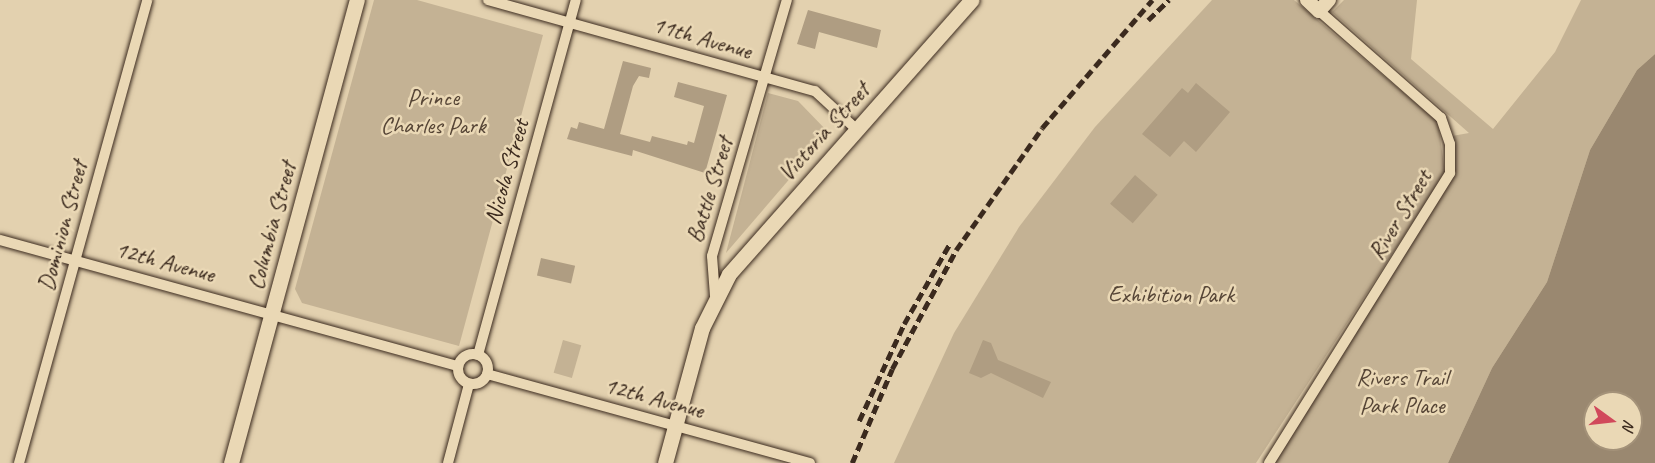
<!DOCTYPE html>
<style>
body{margin:0}
#map{position:relative;width:1655px;height:463px;overflow:hidden;background:#e3d1af;font-family:Caveat,sans-serif}
div>[style]{position:absolute}
[style*='--x']{left:calc(var(--x)*1px);top:calc(var(--y)*1px);width:calc(var(--w)*1px);rotate:calc(var(--a)*1deg)}
.green>*{inset:0;background:#c4b294;transform-origin:0 0}
.water>*{inset:0;background:#9a8870}
.building>*{inset:0;background:#af9d82;transform-origin:0 0}
.roads{filter:drop-shadow(0 0 2px #3b2a1e) drop-shadow(0 0 2px #3b2a1e)}
.minor>*{height:10px;margin:-5px;padding:0 5px;transform-origin:5px;border-radius:5px;background:#ead8b5}
.minor>.ring{margin:-5px;padding:0;box-sizing:content-box;background:none;border:10px solid #ead8b5;border-radius:50%}
.tertiary>*{height:14px;margin:-7px;padding:0 7px;transform-origin:7px;border-radius:7px;background:#ead8b5}
.secondary>*{height:15px;margin:-7.5px;padding:0 7.5px;transform-origin:7.5px;border-radius:7.5px;background:#ead8b5}
.rail>*{height:4.5px;margin-top:-2.25px;transform-origin:0;background:repeating-linear-gradient(90deg,#3b2a1e 0 9px,transparent 0 13.5px)}
span{translate:-50% -50%;white-space:nowrap;text-align:center;line-height:1.15;-webkit-text-stroke:5px #ead8b5;paint-order:stroke}
.street-label{font-size:24px;color:#3b2a1e}
.park-label{font-size:24px;color:#564536}
.north{position:absolute;left:1583px;top:391px;width:60px;height:60px;box-sizing:border-box;background:#ead8b5;border:2px solid #a49279;border-radius:50%;rotate:105deg;font-size:16px;font-weight:700;line-height:24px;text-align:center;color:#3b2a1e}
.north::after{content:'';display:block;margin:auto;width:21px;height:27px;background:#d1495b;clip-path:polygon(50% 0,100% 100%,50% 72%,0 100%)}
</style>
<div id="map">
<div class="green">
<div style="clip-path:polygon(374px 0,417px 0,543px 35px,459px 346px,302px 303px,295px 289px)"></div>
<div style="clip-path:polygon(1212px 0,1294px 0,1438px 122px,1445px 173px,1256px 463px,894px 463px,954px 333px,1019px 227px,1095px 127px)"></div>
<div style="clip-path:polygon(1344px 0,1417px 0,1411px 59px,1493px 129px,1555px 52px,1581px 0,1655px 0,1655px 54px,1637px 70px,1590px 150px,1547px 282px,1492px 368px,1448px 463px,1275px 463px,1455px 174px,1452px 136px,1469px 133px,1332px 12px)"></div>
<div style="clip-path:polygon(768px 93px,798px 101px,829px 133px,726px 253px)"></div>
<div style="left:563px;top:340px;width:19px;height:34px;rotate:16deg"></div>
</div>
<div class="water">
<div style="clip-path:polygon(evenodd,1655px 54px,1655px 463px,1448px 463px,1492px 368px,1547px 282px,1590px 150px,1637px 70px,1655px 54px,1595px 403px,1631px 403px,1631px 439px,1595px 439px,1595px 403px)"></div>
</div>
<div class="building">
<div style="clip-path:polygon(808px 10px,881px 30px,877px 48px,819px 32px,815px 49px,797px 44px)"></div>
<div style="clip-path:polygon(623px 61px,651px 68px,649px 78px,639px 76px,633px 86px,620px 134px,650px 142px,652px 136px,687px 145px,688px 141px,694px 143px,704px 106px,674px 97px,678px 82px,727px 95px,705px 173px,633px 150px,632px 156px,567px 139px,571px 127px,577px 129px,579px 122px,604px 129px)"></div>
<div style="clip-path:polygon(1196px 83px,1230px 112px,1196px 152px,1184px 141px,1170px 157px,1142px 134px,1182px 88px,1188px 93px)"></div>
<div style="left:1135px;top:175px;width:30px;height:38px;rotate:41deg"></div>
<div style="left:541px;top:258px;width:35px;height:18px;rotate:13deg"></div>
<div style="clip-path:polygon(983px 340px,991px 343px,998px 360px,1051px 382px,1043px 398px,991px 373px,981px 378px,969px 373px)"></div>
</div>
<div class="roads">
<div class="minor">
<div style="--x:488;--y:0;--w:339;--a:15.6"></div>
<div style="--x:815;--y:91;--w:56;--a:42.8"></div>
<div style="--x:0;--y:240;--w:475;--a:15.4"></div>
<div style="--x:715;--y:296;--w:40;--a:-94.3"></div>
<div style="--x:712;--y:256;--w:267;--a:-73.7"></div>
<div class="ring" style="left:458px;top:354px;width:20px;height:20px"></div>
<div style="--x:478;--y:355;--w:368;--a:-74.6"></div>
<div style="--x:487;--y:374;--w:335;--a:15.4"></div>
<div style="--x:19;--y:463;--w:480;--a:-74.5"></div>
<div style="--x:448;--y:463;--w:82;--a:-75.1"></div>
<div style="--x:1269;--y:463;--w:342;--a:-58"></div>
<div style="--x:1450;--y:173;--w:29;--a:-90"></div>
<div style="--x:1450;--y:144;--w:28;--a:-109"></div>
<div style="--x:1441;--y:118;--w:162;--a:-138.7"></div>
</div>
<div class="tertiary">
<div style="--x:1307;--y:0;--w:16;--a:43"></div>
<div style="--x:1319;--y:11;--w:15;--a:-48"></div>
</div>
<div class="secondary">
<div style="--x:231;--y:463;--w:480;--a:-74.8"></div>
<div style="--x:665;--y:463;--w:140;--a:-74.7"></div>
<div style="--x:702;--y:328;--w:60;--a:-63.4"></div>
<div style="--x:729;--y:274;--w:366;--a:-48.5"></div>
</div>
</div>
<div class="rail">
<div style="--x:1148;--y:20;--w:29;--a:-44"></div>
<div style="--x:859;--y:421;--w:107;--a:-65.1"></div>
<div style="--x:904;--y:324;--w:91;--a:-60.3"></div>
<div style="--x:852;--y:463;--w:102;--a:-66.9"></div>
<div style="--x:892;--y:369;--w:135;--a:-61.7"></div>
<div style="--x:956;--y:250;--w:149;--a:-54.8"></div>
<div style="--x:1042;--y:128;--w:169;--a:-49.3"></div>
</div>
<div class="street-label">
<span style="left:702px;top:38px;rotate:16deg">11th Avenue</span>
<span style="left:824px;top:132px;rotate:-48deg">Victoria Street</span>
<span style="left:507px;top:172px;rotate:-74deg">Nicola Street</span>
<span style="left:710px;top:190px;rotate:-73deg">Battle Street</span>
<span style="left:1400px;top:215px;rotate:-59deg">River Street</span>
<span style="left:63px;top:226px;rotate:-75deg">Dominion Street</span>
<span style="left:272px;top:226px;rotate:-75deg">Columbia Street</span>
<span style="left:165px;top:262px;rotate:15deg">12th Avenue</span>
<span style="left:654px;top:398px;rotate:15deg">12th Avenue</span>
</div>
<div class="park-label">
<span style="left:433px;top:112px">Prince<br>Charles Park</span>
<span style="left:1171px;top:295px">Exhibition Park</span>
<span style="left:1402px;top:392px">Rivers Trail<br>Park Place</span>
</div>
<div class="north">N</div>
</div>
